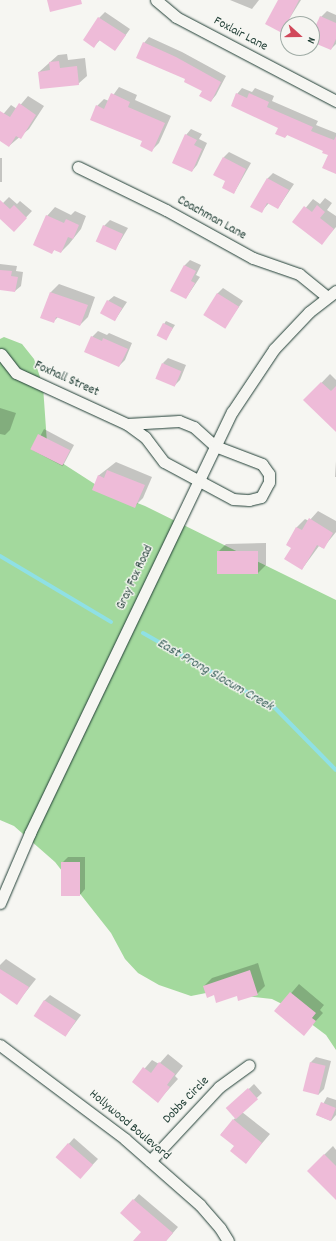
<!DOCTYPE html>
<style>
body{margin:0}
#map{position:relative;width:336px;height:1241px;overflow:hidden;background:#f6f6f2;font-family:Dekko,sans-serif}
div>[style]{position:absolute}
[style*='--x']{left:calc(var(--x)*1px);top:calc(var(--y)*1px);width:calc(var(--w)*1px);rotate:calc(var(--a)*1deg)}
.green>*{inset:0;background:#a3d99d}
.shadow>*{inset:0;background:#0003;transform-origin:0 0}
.stream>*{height:4px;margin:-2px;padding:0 2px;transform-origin:2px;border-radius:2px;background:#8fe0e5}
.building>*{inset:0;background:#eebbd8;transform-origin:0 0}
.roads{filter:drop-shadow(0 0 1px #1f3d34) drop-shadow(0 0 1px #1f3d34)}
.minor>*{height:11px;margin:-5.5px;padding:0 5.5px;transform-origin:5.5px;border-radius:5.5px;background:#f6f6f2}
span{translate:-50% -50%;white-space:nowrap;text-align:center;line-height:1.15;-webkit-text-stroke:3px #f6f6f2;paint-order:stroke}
.street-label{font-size:13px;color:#1f3d34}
.water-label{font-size:14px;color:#355e57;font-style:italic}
.north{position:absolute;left:280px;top:16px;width:40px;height:40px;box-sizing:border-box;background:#f6f6f2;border:1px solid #a0aca6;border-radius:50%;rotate:111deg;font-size:11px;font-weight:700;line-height:16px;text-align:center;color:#1f3d34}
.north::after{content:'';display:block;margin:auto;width:14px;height:18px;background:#d1495b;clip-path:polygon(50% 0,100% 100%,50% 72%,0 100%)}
</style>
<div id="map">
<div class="green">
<div style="clip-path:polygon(4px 337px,22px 344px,34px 359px,43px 386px,47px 443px,59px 461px,104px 490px,145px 506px,336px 600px,336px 1050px,326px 1035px,290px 1008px,272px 999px,211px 992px,191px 996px,159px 985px,138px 973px,125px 959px,111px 933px,55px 862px,14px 826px,0 820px,0 339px)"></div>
</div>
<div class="shadow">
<div style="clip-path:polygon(230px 0,259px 0,252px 9px)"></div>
<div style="clip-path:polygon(279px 0,301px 0,281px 32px)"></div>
<div style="clip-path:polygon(327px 11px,336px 15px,336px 44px,331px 49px,312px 41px,321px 17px)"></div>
<div style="clip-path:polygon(105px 12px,130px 29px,115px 50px,100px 40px,94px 46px,99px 18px)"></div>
<div style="clip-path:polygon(149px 37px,182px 52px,226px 76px,216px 95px,211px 101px,203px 90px,144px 43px)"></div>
<div style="clip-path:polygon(67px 54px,68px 60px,85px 58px,87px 76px,78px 84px,39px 72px,58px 55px)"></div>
<div style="clip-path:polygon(119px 87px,137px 95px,135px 100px,171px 116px,159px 143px,152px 150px,144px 141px,97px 106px,104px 99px,109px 101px)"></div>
<div style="clip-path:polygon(242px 88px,252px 92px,255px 88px,274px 96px,272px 101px,318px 121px,316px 125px,336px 133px,336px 173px,329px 154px,324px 150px,288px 134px,285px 137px,279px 127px,237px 94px)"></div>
<div style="clip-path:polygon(28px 96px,44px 106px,29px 129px,9px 146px,0 140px,0 118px,11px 105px,17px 109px)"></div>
<div style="clip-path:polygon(191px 129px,202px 134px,199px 139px,207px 143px,197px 165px,192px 171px,186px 135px)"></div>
<div style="clip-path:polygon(229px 152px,251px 163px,234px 193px,227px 181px,224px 157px)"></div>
<div style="left:0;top:158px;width:2px;height:24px"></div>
<div style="clip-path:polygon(273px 173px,294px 184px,278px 208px,269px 203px,261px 212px,268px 178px)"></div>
<div style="clip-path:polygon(9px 197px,17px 204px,20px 201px,32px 211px,19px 225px,0 218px,0 206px)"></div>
<div style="clip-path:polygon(325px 198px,332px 203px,327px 210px,336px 216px,336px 227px,322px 243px,294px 222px,313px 199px,320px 204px)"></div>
<div style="clip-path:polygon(55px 207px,71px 215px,75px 211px,86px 216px,81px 229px,69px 244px,61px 252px,55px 249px,52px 252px,47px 216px)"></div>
<div style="clip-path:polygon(110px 220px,128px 228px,115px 250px,104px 226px)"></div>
<div style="clip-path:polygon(190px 260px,201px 265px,196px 275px,200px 277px,186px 298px,185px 265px)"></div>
<div style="clip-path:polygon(0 264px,17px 266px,16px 271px,23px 272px,21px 286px,15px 291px,0 289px)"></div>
<div style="clip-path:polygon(59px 284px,95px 297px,88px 317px,80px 325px,58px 317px,53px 322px,42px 317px,51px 292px)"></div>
<div style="clip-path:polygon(223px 288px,243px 301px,225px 327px,217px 294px)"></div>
<div style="clip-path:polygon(114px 296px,127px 302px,115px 320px,108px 301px)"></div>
<div style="clip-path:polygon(166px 321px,175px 325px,166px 339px,164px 324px)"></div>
<div style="clip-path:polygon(98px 331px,107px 335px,109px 333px,132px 343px,125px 360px,119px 366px,92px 337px)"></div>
<div style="clip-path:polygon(168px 358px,186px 365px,180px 380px,174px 386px,163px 363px)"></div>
<div style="clip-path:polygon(330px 374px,336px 380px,336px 427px,305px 400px)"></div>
<div style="clip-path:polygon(0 408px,16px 413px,10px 430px,5px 435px,0 434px)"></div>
<div style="left:44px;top:429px;width:34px;height:24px;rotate:28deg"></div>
<div style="clip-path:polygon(336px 461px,336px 477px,335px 477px)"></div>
<div style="clip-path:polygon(116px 462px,152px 477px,143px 498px,135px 506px,98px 476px)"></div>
<div style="clip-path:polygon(318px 511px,336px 521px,336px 532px,323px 548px,319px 546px,302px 569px,292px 547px,287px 544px,297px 527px,305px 519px,309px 521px)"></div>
<div style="clip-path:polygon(266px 543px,266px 565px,258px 573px,218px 573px,218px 552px,226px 544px)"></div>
<div style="clip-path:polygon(68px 857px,85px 857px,85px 889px,80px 895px,62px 863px)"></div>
<div style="clip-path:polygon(6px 959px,36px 979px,17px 1003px,0 992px,0 965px)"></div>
<div style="clip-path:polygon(258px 963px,265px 986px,257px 994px,215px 994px,204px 986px,212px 978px)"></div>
<div style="clip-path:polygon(299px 984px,324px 1005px,320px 1010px,323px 1013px,304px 1034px,276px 1011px)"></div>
<div style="clip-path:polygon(50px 995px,81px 1015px,66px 1035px,44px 1001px)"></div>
<div style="clip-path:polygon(168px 1054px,183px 1066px,175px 1076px,178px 1079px,158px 1101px,133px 1082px,152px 1060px,159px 1064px)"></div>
<div style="clip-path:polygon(316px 1057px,331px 1061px,324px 1089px,318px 1095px,311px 1062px)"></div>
<div style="clip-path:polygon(254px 1084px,262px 1093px,242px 1112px,270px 1134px,246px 1162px,235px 1146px,221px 1134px,236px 1117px,228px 1109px)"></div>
<div style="clip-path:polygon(327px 1097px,336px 1100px,336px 1115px,331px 1121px,317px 1115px)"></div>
<div style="clip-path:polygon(74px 1138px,98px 1159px,86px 1172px,57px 1157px)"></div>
<div style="clip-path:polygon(333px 1146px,336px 1150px,336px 1199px,308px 1171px)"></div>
<div style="clip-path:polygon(139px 1194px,178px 1227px,166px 1241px,140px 1241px,143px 1231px,122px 1213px)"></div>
</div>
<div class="stream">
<div style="--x:0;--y:556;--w:129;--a:30.7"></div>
<div style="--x:143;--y:633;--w:150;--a:29.5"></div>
<div style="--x:274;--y:707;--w:88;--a:45.5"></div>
</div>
<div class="building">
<div style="clip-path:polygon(47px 0,81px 0,82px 4px,50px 12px)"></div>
<div style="clip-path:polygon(278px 0,299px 0,282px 33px,265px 24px)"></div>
<div style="clip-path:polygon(320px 16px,336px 23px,336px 39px,331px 50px,312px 42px,312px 34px)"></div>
<div style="clip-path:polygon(98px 17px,126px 35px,115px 51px,99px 40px,94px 48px,83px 40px)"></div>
<div style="clip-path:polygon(143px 42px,176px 57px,221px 82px,211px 102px,199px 96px,202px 91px,184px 82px,185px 79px,136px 58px)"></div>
<div style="clip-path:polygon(59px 61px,60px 68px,77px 66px,79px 85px,40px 89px,38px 72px,50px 70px,49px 62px)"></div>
<div style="clip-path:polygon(111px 93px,130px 102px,128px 107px,165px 123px,152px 152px,140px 146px,142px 141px,90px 120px,96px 105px,104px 109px)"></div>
<div style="clip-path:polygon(236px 93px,247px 98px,249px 93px,269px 102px,267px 107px,313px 127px,311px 131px,334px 140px,336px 136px,336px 174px,322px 168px,328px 155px,322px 153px,323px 151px,287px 135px,285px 138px,275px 134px,278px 128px,231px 106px)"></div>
<div style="clip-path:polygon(19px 103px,36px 115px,21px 139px,16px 136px,9px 147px,0 141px,0 111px,10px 117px)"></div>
<div style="clip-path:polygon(185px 134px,197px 140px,194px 145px,202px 149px,192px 172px,172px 163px)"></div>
<div style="clip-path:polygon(223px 157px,246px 169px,234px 194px,222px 188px,225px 181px,213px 175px)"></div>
<div style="clip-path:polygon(267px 178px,289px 190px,278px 209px,267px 203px,262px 213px,250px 207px)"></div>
<div style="clip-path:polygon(0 200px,10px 209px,14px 205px,27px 218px,14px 232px,0 219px)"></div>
<div style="clip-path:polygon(317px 205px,325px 212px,320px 218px,334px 229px,322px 245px,292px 222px,304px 206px,312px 212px)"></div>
<div style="clip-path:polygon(46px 215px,64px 223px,66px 219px,79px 225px,73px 239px,68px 237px,61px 253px,54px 250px,52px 254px,33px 245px)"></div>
<div style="left:103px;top:225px;width:22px;height:18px;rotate:24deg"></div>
<div style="clip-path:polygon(184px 265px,196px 271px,191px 281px,195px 283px,186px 299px,170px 291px)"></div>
<div style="clip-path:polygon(0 270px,12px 271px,11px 276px,18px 277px,15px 292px,0 290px)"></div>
<div style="clip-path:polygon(50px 292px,88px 305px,80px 326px,56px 317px,54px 323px,40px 318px)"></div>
<div style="left:217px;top:293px;width:26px;height:26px;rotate:32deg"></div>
<div style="left:107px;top:300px;width:17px;height:15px;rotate:28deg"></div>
<div style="left:163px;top:323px;width:11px;height:14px;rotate:27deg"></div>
<div style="clip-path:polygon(91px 336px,102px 341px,103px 338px,128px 349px,119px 367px,84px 352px)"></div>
<div style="left:162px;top:363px;width:21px;height:17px;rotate:23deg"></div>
<div style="clip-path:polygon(321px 382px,331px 391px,336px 386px,336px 432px,303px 400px)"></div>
<div style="left:38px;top:434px;width:36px;height:17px;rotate:27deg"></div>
<div style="clip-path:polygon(107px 470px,145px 485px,135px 508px,92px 490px,98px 475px,104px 478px)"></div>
<div style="clip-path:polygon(309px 518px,333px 533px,324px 549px,317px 545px,302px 570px,284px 559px,291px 548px,286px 545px,296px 527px,302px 530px)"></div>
<div style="left:217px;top:551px;width:41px;height:23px"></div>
<div style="left:61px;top:862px;width:19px;height:34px"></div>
<div style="clip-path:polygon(0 969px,29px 987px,17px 1005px,0 993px)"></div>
<div style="clip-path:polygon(250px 970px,258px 995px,238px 1001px,237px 996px,216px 1003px,214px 995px,207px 998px,203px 986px)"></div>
<div style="clip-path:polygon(290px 992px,316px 1013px,312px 1018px,316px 1021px,304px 1036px,274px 1011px)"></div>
<div style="left:44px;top:1000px;width:38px;height:19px;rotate:33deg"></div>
<div style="clip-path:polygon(159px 1062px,175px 1074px,167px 1085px,170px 1087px,158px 1103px,132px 1082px,143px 1067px,151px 1073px)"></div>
<div style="left:310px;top:1062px;width:16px;height:30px;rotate:14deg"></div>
<div style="left:248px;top:1088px;width:15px;height:30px;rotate:48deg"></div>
<div style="left:321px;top:1102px;width:16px;height:14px;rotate:22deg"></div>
<div style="clip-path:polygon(233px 1119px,262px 1143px,246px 1164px,230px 1151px,234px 1146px,220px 1135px)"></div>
<div style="left:68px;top:1143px;width:33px;height:19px;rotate:41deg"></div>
<div style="clip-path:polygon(324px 1154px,336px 1166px,336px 1200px,307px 1171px)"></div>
<div style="clip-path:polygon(133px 1199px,173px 1233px,166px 1241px,133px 1241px,141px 1232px,120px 1213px)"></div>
</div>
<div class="roads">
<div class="minor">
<div style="--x:156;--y:0;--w:26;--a:40"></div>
<div style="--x:176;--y:17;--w:181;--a:27.7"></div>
<div style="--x:78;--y:167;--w:98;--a:26"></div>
<div style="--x:166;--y:210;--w:99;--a:28.9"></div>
<div style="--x:253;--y:258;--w:49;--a:19.2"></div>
<div style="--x:299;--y:274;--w:36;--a:39"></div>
<div style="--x:1;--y:354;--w:24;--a:52"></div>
<div style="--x:16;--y:373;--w:122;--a:24.7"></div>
<div style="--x:127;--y:424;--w:22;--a:36"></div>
<div style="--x:145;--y:437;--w:31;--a:53"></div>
<div style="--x:164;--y:462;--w:78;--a:28.2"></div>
<div style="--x:233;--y:499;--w:16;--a:4"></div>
<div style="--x:249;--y:500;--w:12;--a:-14"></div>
<div style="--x:261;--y:497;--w:17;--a:-62"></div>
<div style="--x:269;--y:482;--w:8;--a:-90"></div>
<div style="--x:269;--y:474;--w:12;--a:-125"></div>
<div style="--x:262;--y:464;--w:50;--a:-159"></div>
<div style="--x:215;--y:446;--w:28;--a:-138"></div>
<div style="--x:194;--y:427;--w:16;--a:-158"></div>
<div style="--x:179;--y:421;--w:52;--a:176.7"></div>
<div style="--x:0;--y:903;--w:76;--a:-66.8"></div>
<div style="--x:30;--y:833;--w:467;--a:-64.4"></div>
<div style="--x:232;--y:412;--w:76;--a:-56.3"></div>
<div style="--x:274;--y:349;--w:51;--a:-46.6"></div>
<div style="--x:309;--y:312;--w:34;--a:-38"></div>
<div style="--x:0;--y:1045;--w:156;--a:36.9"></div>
<div style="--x:125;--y:1139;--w:100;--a:41.3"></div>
<div style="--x:200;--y:1205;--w:30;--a:49"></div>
<div style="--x:220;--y:1228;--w:15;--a:58"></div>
<div style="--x:150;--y:1161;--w:101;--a:-47"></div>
<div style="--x:219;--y:1087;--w:37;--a:-36"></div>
</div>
</div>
<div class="street-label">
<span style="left:240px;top:35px;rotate:28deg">Foxlair Lane</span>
<span style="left:211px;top:219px;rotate:29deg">Coachman Lane</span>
<span style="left:66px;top:380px;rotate:24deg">Foxhall Street</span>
<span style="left:136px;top:578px;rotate:-65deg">Gray Fox Road</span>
<span style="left:187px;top:1101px;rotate:-46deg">Dobbs Circle</span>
<span style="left:129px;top:1126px;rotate:40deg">Hollywood Boulevard</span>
</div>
<div class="water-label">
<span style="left:215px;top:675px;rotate:30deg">East Prong Slocum Creek</span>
</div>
<div class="north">N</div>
</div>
